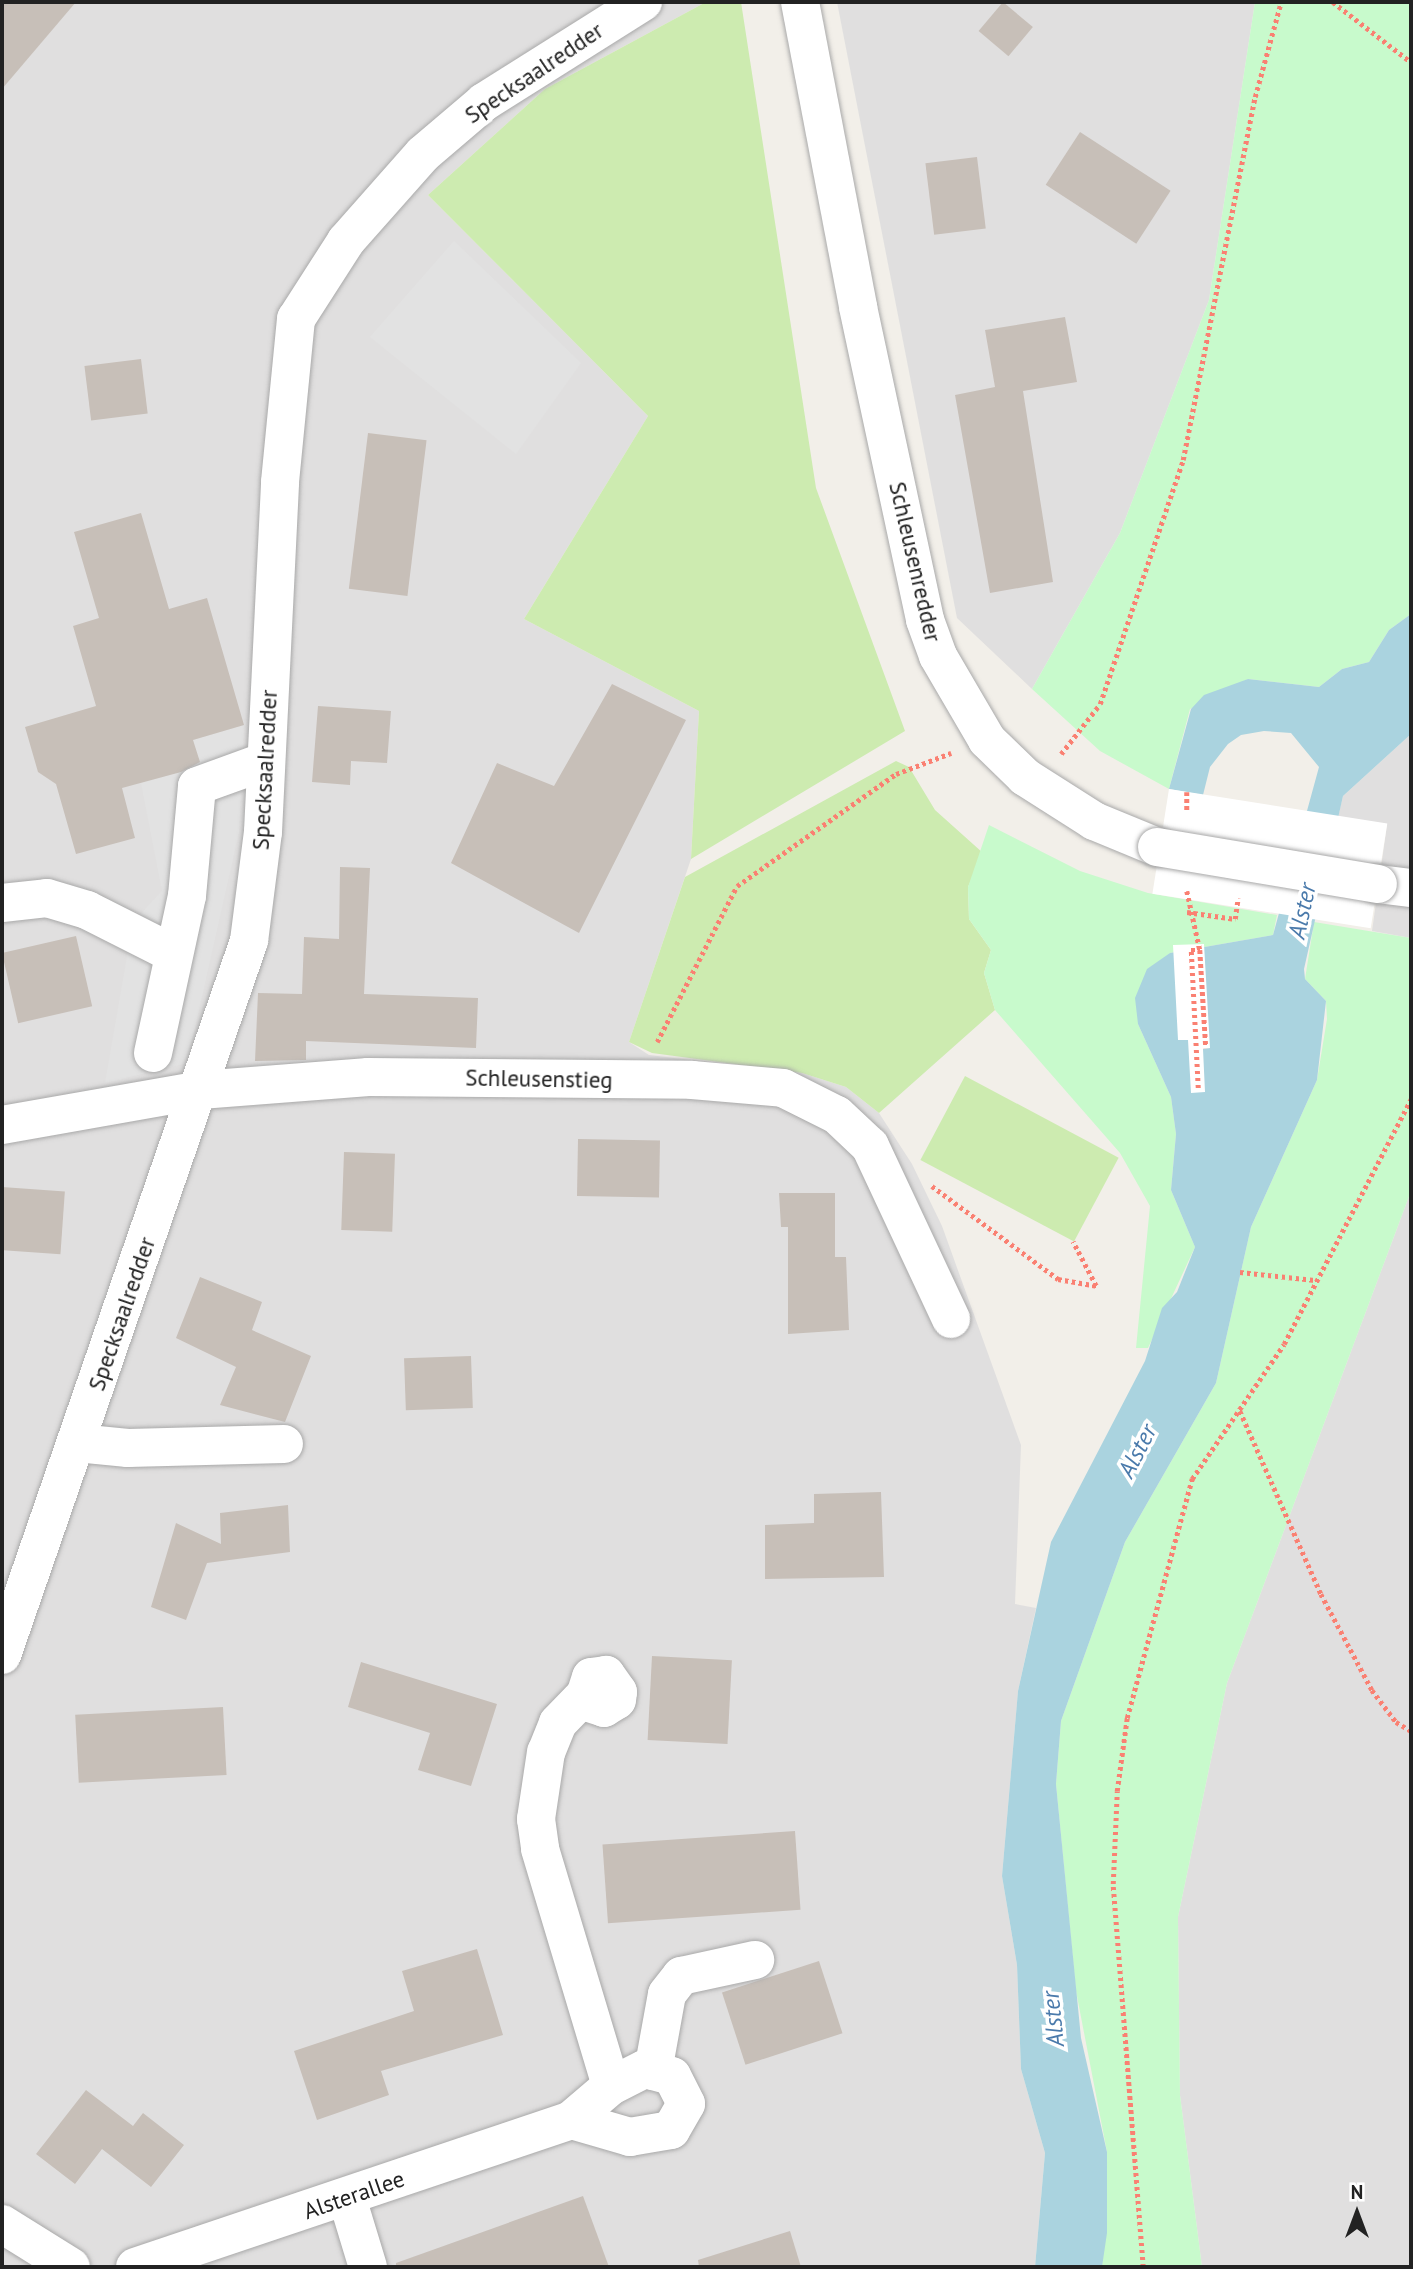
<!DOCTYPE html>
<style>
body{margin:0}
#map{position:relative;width:1413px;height:2269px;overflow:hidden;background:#f2efe9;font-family:"PT Sans",sans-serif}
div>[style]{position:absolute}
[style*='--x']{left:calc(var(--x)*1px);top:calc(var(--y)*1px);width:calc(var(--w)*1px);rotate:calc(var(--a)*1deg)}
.residential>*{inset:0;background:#e0dfdf}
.grass>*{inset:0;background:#cdebb0;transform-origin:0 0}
.park>*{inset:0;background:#c8facc}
.parking>*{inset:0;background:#e2e2e2}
.water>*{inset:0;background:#aad3df}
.pier>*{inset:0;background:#fff;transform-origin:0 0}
.building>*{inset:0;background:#c7bfb8;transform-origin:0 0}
.path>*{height:4.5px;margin-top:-2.25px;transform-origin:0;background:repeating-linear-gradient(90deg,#fa8072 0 3.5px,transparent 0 7px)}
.roads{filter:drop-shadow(0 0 2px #a9a9a9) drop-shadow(0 0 2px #a9a9a9)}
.minor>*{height:38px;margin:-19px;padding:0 19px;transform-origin:19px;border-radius:19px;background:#fff}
.bridges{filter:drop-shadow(0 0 2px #a9a9a9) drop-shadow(0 0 2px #a9a9a9)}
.minor-bridge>*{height:38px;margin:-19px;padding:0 19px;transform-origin:19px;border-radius:19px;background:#fff}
span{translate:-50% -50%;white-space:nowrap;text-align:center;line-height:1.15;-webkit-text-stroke:7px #fff;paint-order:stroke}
.street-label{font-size:23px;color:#222}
.water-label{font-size:24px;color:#4a7aab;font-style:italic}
.frame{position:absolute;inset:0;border:4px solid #222;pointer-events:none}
.north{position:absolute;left:1322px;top:2178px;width:70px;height:70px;-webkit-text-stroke:5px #fff;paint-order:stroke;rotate:0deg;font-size:19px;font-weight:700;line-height:28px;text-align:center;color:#222}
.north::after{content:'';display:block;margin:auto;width:24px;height:32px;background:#222;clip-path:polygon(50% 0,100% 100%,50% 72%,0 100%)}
</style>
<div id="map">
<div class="residential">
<div style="clip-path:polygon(2px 2px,706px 2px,545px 89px,428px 195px,648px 416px,524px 619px,699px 711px,691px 859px,629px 1042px,649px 1055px,802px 1073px,846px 1087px,879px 1113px,912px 1164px,942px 1226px,1021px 1445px,1015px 1604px,1036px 1608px,1018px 1691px,1002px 1876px,1017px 1965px,1021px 2069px,1045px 2153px,1035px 2267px,2px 2267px)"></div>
<div style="clip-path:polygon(837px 2px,1255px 2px,1209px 300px,1120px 533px,1032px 689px,957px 618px)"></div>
<div style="clip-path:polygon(1411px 734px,1411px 938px,1372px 931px,1387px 825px,1338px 817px,1343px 796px)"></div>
<div style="clip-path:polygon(1411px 1191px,1411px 2267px,1202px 2267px,1180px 2095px,1178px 1917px,1227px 1683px)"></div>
</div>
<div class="grass">
<div style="clip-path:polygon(706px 2px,741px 2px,816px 488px,905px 731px,691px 859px,699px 711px,524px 619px,648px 416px,428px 195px,545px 89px)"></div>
<div style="clip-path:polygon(896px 761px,909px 767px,935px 810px,983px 853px,968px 887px,969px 919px,991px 950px,984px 973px,995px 1010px,879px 1113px,846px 1087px,802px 1073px,652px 1053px,629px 1042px,685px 877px)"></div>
<div style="left:965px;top:1076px;width:174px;height:95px;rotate:28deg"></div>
</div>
<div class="park">
<div style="clip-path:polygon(1255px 2px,1411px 2px,1411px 614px,1389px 630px,1369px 662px,1342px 669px,1319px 687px,1248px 679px,1190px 709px,1169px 789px,1100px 751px,1032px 689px,1120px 533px,1209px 300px)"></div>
<div style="clip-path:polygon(989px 825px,1080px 871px,1148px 893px,1277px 915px,1273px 935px,1170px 953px,1138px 1024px,1171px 1097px,1176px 1134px,1171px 1190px,1195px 1247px,1148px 1348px,1136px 1348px,1150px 1206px,1120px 1153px,995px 1010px,984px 973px,991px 950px,969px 919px,968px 887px)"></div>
<div style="clip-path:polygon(1314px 922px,1411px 938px,1411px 1191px,1227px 1683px,1178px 1917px,1180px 2095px,1202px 2267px,1102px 2267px,1107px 2152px,1076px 1991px,1056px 1784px,1061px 1721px,1125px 1542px,1216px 1383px,1251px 1227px,1317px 1080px,1327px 1019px,1326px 1001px,1305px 979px)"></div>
</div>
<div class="parking">
<div style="clip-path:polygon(454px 241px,581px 363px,516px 454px,370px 337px)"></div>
<div style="clip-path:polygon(244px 725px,239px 832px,187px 1063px,105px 1083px,133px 922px,162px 891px,141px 783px,200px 766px,193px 740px)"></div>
</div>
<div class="water">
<div style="clip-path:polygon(1411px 614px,1411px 734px,1343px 796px,1304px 969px,1305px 979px,1326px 1001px,1317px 1080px,1251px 1227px,1216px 1383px,1125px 1542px,1061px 1721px,1056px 1784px,1081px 2038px,1107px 2152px,1107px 2233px,1102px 2267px,1035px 2267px,1045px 2153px,1021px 2069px,1017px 1965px,1002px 1876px,1018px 1691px,1051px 1542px,1145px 1361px,1162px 1308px,1177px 1292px,1195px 1247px,1171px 1190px,1176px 1134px,1171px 1097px,1138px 1024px,1135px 998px,1147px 969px,1170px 953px,1273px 935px,1319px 767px,1291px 733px,1264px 731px,1241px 735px,1228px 744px,1210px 767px,1203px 795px,1169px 789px,1191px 709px,1204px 695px,1248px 679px,1319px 687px,1342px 669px,1369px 662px,1389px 630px)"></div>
</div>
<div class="pier">
<div style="left:1169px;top:789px;width:221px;height:106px;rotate:9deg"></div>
<div style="clip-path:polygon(1204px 944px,1210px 1048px,1203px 1049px,1205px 1092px,1191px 1093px,1188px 1040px,1178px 1040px,1173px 945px)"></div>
</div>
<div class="building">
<div style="clip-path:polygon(2px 2px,76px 2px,2px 89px)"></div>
<div style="left:1003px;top:2px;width:39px;height:38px;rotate:40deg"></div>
<div style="left:1080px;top:132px;width:108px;height:63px;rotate:33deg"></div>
<div style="left:977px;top:157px;width:72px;height:52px;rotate:83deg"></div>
<div style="clip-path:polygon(1065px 317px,1077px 382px,1023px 391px,1053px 582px,990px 593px,955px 395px,995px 387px,985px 330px)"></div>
<div style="left:141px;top:359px;width:55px;height:57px;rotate:83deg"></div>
<div style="left:368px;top:433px;width:59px;height:157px;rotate:7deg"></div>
<div style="clip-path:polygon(141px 513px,169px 609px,207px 598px,244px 725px,193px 740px,200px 762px,181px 772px,122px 788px,135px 838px,76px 854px,56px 784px,38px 772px,25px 727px,96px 706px,73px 626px,99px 618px,74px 532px)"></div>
<div style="clip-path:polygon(612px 684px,686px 720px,579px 933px,451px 863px,497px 763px,554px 786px)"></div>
<div style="clip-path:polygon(318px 706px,391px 711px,387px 763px,351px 761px,350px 785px,312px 782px)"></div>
<div style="clip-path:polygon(340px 867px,370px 868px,364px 994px,478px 998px,476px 1048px,306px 1041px,306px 1060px,255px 1061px,258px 993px,302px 994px,304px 937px,339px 939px)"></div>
<div style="left:76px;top:936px;width:72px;height:76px;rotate:77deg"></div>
<div style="left:578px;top:1139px;width:82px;height:57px;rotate:1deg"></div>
<div style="left:344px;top:1152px;width:51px;height:78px;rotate:2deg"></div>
<div style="left:2px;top:1187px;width:63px;height:63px;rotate:4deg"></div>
<div style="clip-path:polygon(779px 1193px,835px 1193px,835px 1257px,846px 1257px,849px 1330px,788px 1334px,788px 1227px,781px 1227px)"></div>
<div style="clip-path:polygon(200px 1277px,262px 1302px,252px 1330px,311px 1356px,285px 1422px,220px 1405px,236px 1367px,176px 1338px)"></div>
<div style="left:471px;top:1356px;width:52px;height:67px;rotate:88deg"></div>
<div style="clip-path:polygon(881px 1492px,884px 1577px,765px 1579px,765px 1525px,814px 1523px,814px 1494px)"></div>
<div style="clip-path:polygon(288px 1505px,290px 1552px,207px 1563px,186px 1620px,151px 1607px,176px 1523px,221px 1544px,220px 1513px)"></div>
<div style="left:652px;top:1656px;width:80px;height:84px;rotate:3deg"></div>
<div style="clip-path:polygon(361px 1662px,497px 1704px,471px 1786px,418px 1770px,430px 1733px,348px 1707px)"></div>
<div style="left:223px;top:1707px;width:68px;height:148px;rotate:87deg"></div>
<div style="left:795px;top:1831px;width:79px;height:193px;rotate:86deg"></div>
<div style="clip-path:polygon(477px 1949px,503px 2035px,381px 2071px,389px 2095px,317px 2120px,294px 2051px,414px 2011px,402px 1971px)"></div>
<div style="left:819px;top:1961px;width:76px;height:102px;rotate:72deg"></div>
<div style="clip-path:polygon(86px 2090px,133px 2126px,143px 2113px,184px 2145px,151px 2187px,102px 2149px,75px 2184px,36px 2154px)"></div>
<div style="clip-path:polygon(583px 2196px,609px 2267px,396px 2267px,396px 2263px)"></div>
<div style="clip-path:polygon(790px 2231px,801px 2267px,699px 2267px,698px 2260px)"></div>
</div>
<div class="path">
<div style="--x:1333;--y:2;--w:98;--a:37.6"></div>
<div style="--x:1061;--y:754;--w:63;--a:-52"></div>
<div style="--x:1100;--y:704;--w:258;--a:-71.2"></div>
<div style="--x:1183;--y:460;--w:370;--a:-78.8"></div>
<div style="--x:1255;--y:97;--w:98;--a:-74.7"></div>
<div style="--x:1187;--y:792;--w:20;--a:90"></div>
<div style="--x:1187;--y:891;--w:60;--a:77.6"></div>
<div style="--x:1200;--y:950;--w:98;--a:86.5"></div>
<div style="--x:1187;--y:912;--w:49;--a:8.3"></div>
<div style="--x:1235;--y:919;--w:21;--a:-82"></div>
<div style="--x:657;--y:1042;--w:175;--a:-62.9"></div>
<div style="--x:737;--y:886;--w:194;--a:-35.2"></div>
<div style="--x:896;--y:774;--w:59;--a:-20.9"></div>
<div style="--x:1198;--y:1088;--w:138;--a:-92.9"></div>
<div style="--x:1191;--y:950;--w:9;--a:0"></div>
<div style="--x:932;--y:1186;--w:157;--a:36.4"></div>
<div style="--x:1058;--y:1279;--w:39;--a:10"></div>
<div style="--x:1096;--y:1286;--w:50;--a:-117.6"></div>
<div style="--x:1240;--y:1272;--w:75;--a:6.1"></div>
<div style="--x:1240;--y:1411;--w:200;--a:66.1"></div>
<div style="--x:1321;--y:1594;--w:109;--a:62"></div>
<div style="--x:1372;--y:1690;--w:40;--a:53"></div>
<div style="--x:1396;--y:1722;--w:17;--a:31"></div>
<div style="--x:1143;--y:2267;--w:384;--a:-94.5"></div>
<div style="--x:1113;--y:1884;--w:93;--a:-87.5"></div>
<div style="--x:1117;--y:1791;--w:74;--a:-82.2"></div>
<div style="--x:1127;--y:1718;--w:248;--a:-74.8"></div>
<div style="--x:1192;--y:1479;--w:163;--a:-55.7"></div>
<div style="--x:1284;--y:1344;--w:276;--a:-62.6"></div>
</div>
<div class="roads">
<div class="minor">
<div style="--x:800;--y:2;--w:310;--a:79.2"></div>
<div style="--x:858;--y:307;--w:320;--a:77.9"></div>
<div style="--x:925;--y:620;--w:38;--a:70"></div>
<div style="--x:938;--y:656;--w:97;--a:59.7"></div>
<div style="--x:987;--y:740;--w:53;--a:44.2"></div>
<div style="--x:1025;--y:777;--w:82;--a:32.5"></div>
<div style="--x:1094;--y:821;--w:68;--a:22.4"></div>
<div style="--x:1378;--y:884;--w:33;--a:7"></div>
<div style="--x:2;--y:903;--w:45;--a:-6.3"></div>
<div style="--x:47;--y:898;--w:42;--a:16.7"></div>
<div style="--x:87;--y:910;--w:97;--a:26.8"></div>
<div style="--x:153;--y:1053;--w:161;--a:-77.8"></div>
<div style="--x:187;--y:896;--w:110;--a:-84.8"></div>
<div style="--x:197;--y:786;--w:73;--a:-19.9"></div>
<div style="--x:2;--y:1125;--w:201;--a:-10"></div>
<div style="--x:200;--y:1090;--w:169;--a:-4.4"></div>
<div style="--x:368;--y:1077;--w:324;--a:0.5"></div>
<div style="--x:692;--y:1080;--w:91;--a:5"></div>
<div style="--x:783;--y:1088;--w:60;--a:26.6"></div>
<div style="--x:837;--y:1115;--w:45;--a:43.2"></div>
<div style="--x:870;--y:1146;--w:191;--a:64.9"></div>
<div style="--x:77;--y:1443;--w:51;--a:5.6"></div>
<div style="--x:128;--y:1448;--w:156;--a:-1.5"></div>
<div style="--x:2;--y:1655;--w:756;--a:-70.92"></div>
<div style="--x:249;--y:941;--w:110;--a:-82.7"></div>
<div style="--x:263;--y:832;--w:350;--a:-87.2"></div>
<div style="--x:280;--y:482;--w:164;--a:-84.4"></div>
<div style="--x:296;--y:319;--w:93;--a:-57.3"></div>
<div style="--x:346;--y:241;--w:116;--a:-48.5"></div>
<div style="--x:423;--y:154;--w:80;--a:-40.4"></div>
<div style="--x:484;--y:102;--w:188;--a:-32.2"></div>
<div style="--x:585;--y:1695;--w:9;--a:63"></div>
<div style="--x:589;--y:1703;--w:16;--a:18"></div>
<div style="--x:604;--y:1708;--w:15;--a:-32"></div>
<div style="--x:617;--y:1700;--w:8;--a:-83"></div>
<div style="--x:618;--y:1692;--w:21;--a:-125"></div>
<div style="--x:606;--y:1675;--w:15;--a:172"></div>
<div style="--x:591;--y:1677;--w:19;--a:108"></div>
<div style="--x:585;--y:1695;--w:39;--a:134"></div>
<div style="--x:558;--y:1723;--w:31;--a:112"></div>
<div style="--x:546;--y:1752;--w:68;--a:98.5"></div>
<div style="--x:536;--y:1819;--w:30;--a:82"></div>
<div style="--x:540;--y:1849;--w:247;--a:73.3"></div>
<div style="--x:653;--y:2071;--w:78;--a:-79.7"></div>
<div style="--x:667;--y:1994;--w:23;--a:-52"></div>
<div style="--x:681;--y:1976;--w:76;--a:-12.2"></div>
<div style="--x:347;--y:2198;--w:72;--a:73.1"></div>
<div style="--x:2;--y:2224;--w:81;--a:31.9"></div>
<div style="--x:135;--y:2267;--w:460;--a:-18.6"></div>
<div style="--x:571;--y:2120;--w:52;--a:-40.4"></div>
<div style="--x:611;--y:2086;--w:38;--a:-27"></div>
<div style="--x:645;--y:2069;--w:28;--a:15"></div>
<div style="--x:672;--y:2076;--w:31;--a:63"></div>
<div style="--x:686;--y:2104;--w:30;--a:120"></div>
<div style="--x:671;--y:2130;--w:42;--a:170.3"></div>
<div style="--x:630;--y:2137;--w:61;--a:-163.9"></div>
</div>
</div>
<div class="bridges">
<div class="minor-bridge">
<div style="--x:1157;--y:847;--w:224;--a:9.5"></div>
</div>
</div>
<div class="street-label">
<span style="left:534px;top:73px;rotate:-34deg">Specksaalredder</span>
<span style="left:915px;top:562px;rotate:77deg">Schleusenredder</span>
<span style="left:265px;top:770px;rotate:-87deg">Specksaalredder</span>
<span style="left:539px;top:1079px;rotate:1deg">Schleusenstieg</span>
<span style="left:122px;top:1314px;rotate:-71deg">Specksaalredder</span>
<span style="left:354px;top:2195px;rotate:-19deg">Alsterallee</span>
</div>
<div class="water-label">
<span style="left:1302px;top:911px;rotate:-78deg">Alster</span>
<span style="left:1137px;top:1451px;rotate:-63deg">Alster</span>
<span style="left:1053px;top:2019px;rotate:-96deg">Alster</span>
</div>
<div class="frame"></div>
<div class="north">N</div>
</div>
